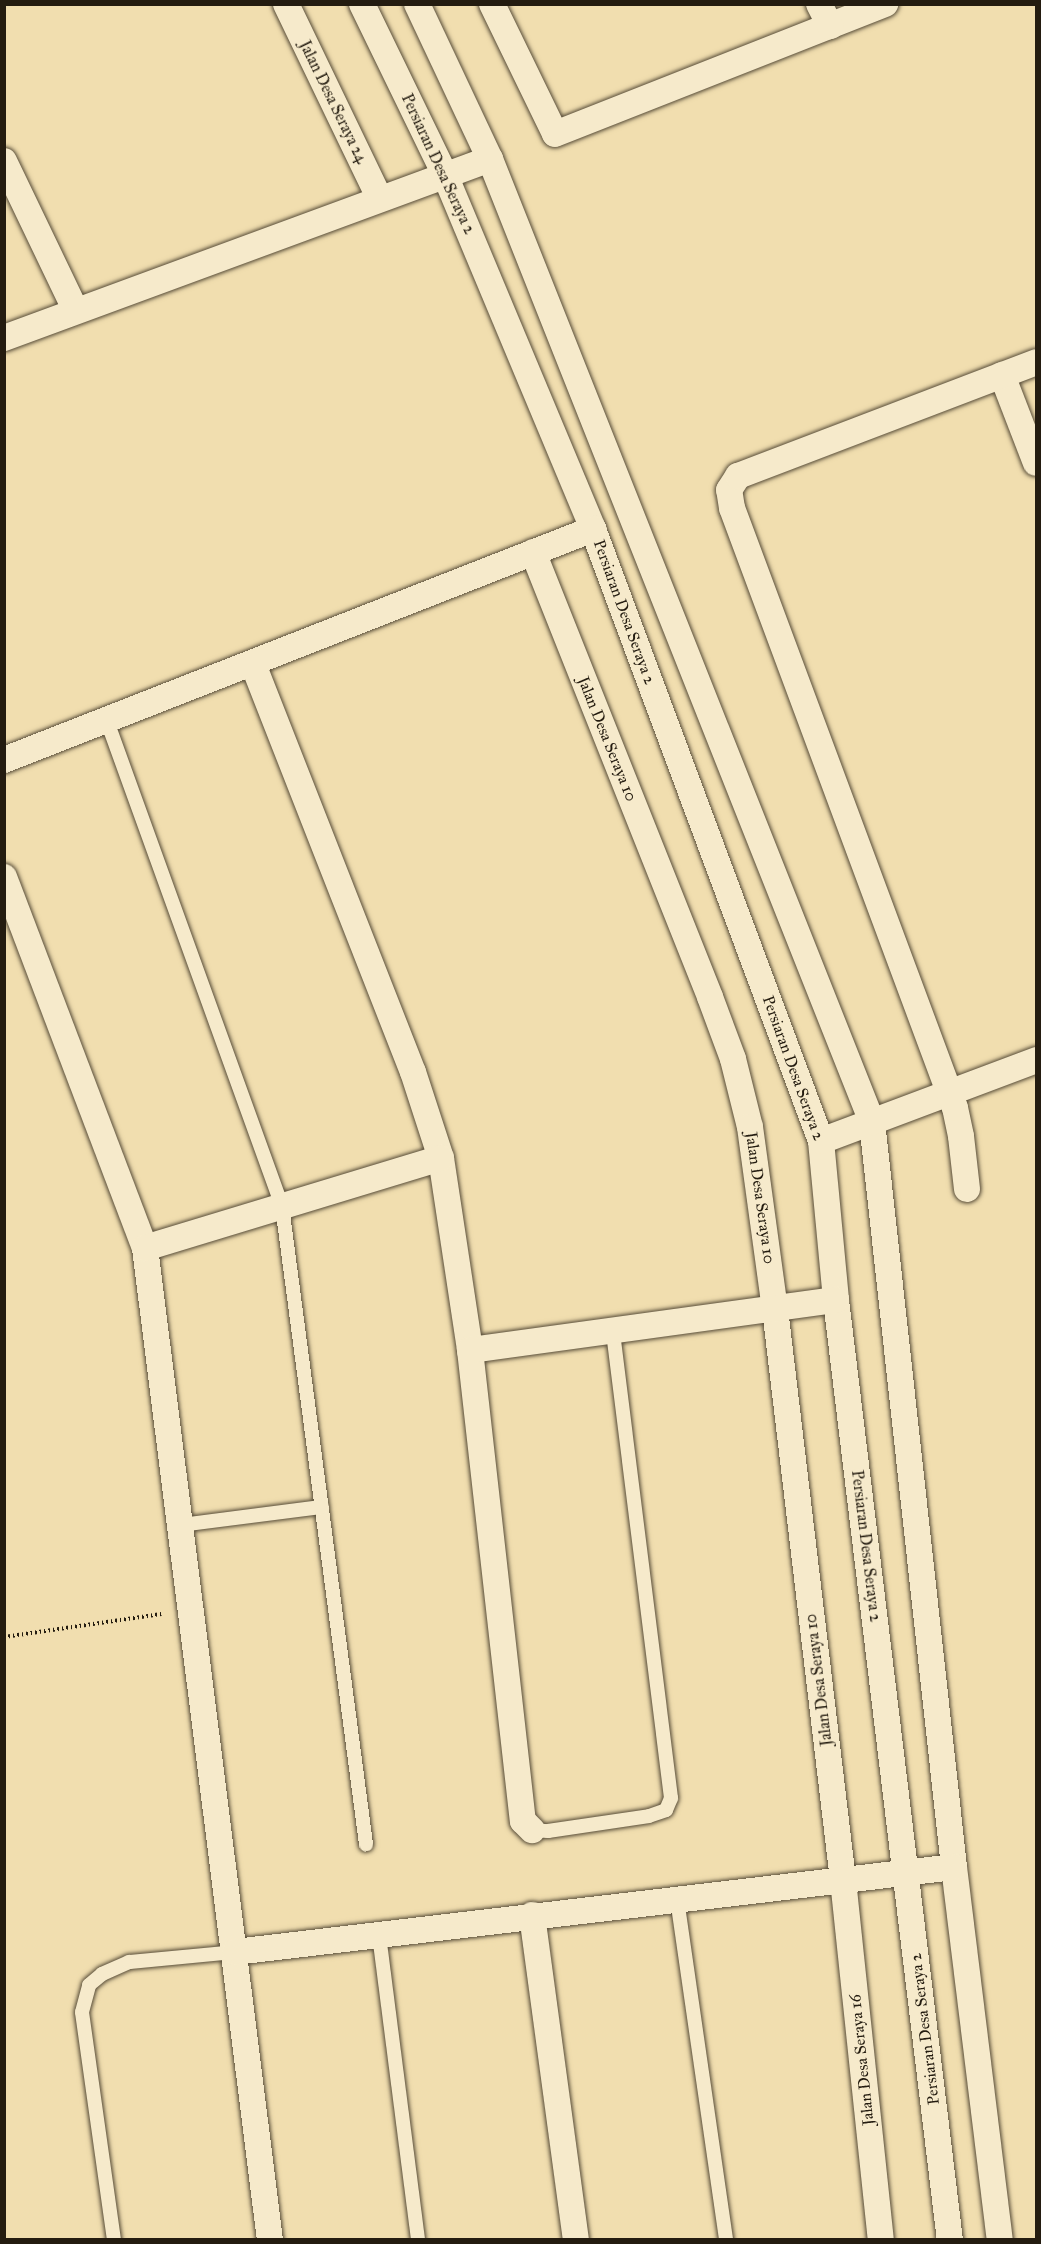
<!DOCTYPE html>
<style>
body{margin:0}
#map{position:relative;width:1041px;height:2244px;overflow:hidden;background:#f1deaf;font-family:"IM FELL Great Primer",serif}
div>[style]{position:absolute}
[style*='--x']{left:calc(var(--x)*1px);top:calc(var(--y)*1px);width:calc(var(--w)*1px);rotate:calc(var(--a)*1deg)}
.path>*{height:4px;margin-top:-2px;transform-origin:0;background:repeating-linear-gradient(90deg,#241c10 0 1.5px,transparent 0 4.5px)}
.roads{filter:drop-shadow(0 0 2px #574c38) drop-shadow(0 0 2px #574c38)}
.lane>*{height:14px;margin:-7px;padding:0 7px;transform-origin:7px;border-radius:7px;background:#f6eacb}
.street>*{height:26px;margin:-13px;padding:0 13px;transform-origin:13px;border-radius:13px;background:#f6eacb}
span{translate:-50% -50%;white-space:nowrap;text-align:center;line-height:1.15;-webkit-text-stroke:5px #f6eacb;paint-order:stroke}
.street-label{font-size:16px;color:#241c10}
.frame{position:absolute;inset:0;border:6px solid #241c10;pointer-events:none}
</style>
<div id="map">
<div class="path">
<div style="--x:4;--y:1637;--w:159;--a:-8.3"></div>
</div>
<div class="roads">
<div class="lane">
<div style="--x:107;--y:721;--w:516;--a:70.16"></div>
<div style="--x:282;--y:1206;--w:644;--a:82.5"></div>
<div style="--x:181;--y:1525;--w:142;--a:-7.3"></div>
<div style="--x:532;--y:1830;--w:16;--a:4"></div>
<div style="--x:548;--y:1831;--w:102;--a:-8.4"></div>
<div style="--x:649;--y:1816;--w:18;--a:-19"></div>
<div style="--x:666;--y:1810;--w:13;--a:-67"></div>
<div style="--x:671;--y:1798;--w:471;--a:-97.1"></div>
<div style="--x:677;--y:1899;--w:345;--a:81.8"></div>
<div style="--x:379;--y:1935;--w:307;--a:82.7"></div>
<div style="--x:114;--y:2240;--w:230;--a:-98"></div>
<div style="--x:82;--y:2012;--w:28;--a:-75"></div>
<div style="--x:89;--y:1985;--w:17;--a:-40"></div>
<div style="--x:102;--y:1974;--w:30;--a:-24"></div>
<div style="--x:129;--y:1962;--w:106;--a:-5.4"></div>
</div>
<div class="street">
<div style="--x:286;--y:4;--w:216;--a:64.3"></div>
<div style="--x:362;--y:4;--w:190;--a:64.1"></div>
<div style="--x:445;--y:175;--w:384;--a:67.3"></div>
<div style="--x:593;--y:529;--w:653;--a:69.57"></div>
<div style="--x:821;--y:1141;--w:160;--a:84.6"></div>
<div style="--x:836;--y:1300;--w:947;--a:83.09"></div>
<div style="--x:417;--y:4;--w:171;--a:64.8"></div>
<div style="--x:490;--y:159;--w:1036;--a:68.36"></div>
<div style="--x:872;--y:1122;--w:749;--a:83.72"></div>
<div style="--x:954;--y:1867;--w:376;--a:83"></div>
<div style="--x:492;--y:4;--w:144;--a:64.1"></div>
<div style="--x:555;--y:134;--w:355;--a:-21.5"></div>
<div style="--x:819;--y:4;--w:25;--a:63"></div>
<div style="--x:4;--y:161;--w:166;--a:64.4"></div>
<div style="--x:4;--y:338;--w:518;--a:-20.22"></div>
<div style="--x:1002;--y:375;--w:94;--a:68.9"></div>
<div style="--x:533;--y:552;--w:479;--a:68.3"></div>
<div style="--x:710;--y:997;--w:66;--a:69.6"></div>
<div style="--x:733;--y:1059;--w:70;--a:76"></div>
<div style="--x:750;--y:1127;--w:184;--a:82.2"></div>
<div style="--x:775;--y:1309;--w:575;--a:83.21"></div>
<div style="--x:843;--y:1880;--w:362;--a:84"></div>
<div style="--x:253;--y:664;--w:438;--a:68.6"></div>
<div style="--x:413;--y:1072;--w:90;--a:72"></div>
<div style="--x:441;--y:1158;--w:194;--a:81.4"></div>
<div style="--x:470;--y:1350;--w:474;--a:83.6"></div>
<div style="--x:523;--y:1821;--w:13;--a:45"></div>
<div style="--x:4;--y:760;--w:633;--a:-21.41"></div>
<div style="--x:4;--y:877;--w:397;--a:69.2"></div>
<div style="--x:145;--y:1248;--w:1000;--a:82.82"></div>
<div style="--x:821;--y:1141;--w:230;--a:-20.6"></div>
<div style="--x:967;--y:1189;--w:53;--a:-96.5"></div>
<div style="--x:961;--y:1136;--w:29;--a:-102"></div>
<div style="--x:955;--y:1108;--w:640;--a:-110.39"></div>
<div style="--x:732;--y:508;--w:18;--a:-99"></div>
<div style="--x:729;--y:490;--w:17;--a:-57"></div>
<div style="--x:738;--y:476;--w:319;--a:-20.9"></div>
<div style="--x:145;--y:1248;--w:309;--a:-16.9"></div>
<div style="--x:470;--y:1350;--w:369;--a:-7.8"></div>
<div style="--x:532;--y:1915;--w:328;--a:82.3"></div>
<div style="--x:235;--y:1952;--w:724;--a:-6.74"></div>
</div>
</div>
<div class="street-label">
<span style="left:333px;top:102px;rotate:64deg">Jalan Desa Seraya 24</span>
<span style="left:438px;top:164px;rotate:65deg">Persiaran Desa Seraya 2</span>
<span style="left:624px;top:612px;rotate:70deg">Persiaran Desa Seraya 2</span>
<span style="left:607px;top:739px;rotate:68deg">Jalan Desa Seraya 10</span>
<span style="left:793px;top:1068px;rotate:70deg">Persiaran Desa Seraya 2</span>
<span style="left:760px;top:1198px;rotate:82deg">Jalan Desa Seraya 10</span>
<span style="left:866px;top:1546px;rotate:83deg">Persiaran Desa Seraya 2</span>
<span style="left:819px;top:1680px;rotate:-97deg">Jalan Desa Seraya 10</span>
<span style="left:925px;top:2029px;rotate:-97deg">Persiaran Desa Seraya 2</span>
<span style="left:862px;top:2060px;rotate:-96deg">Jalan Desa Seraya 16</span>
</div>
<div class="frame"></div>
</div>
